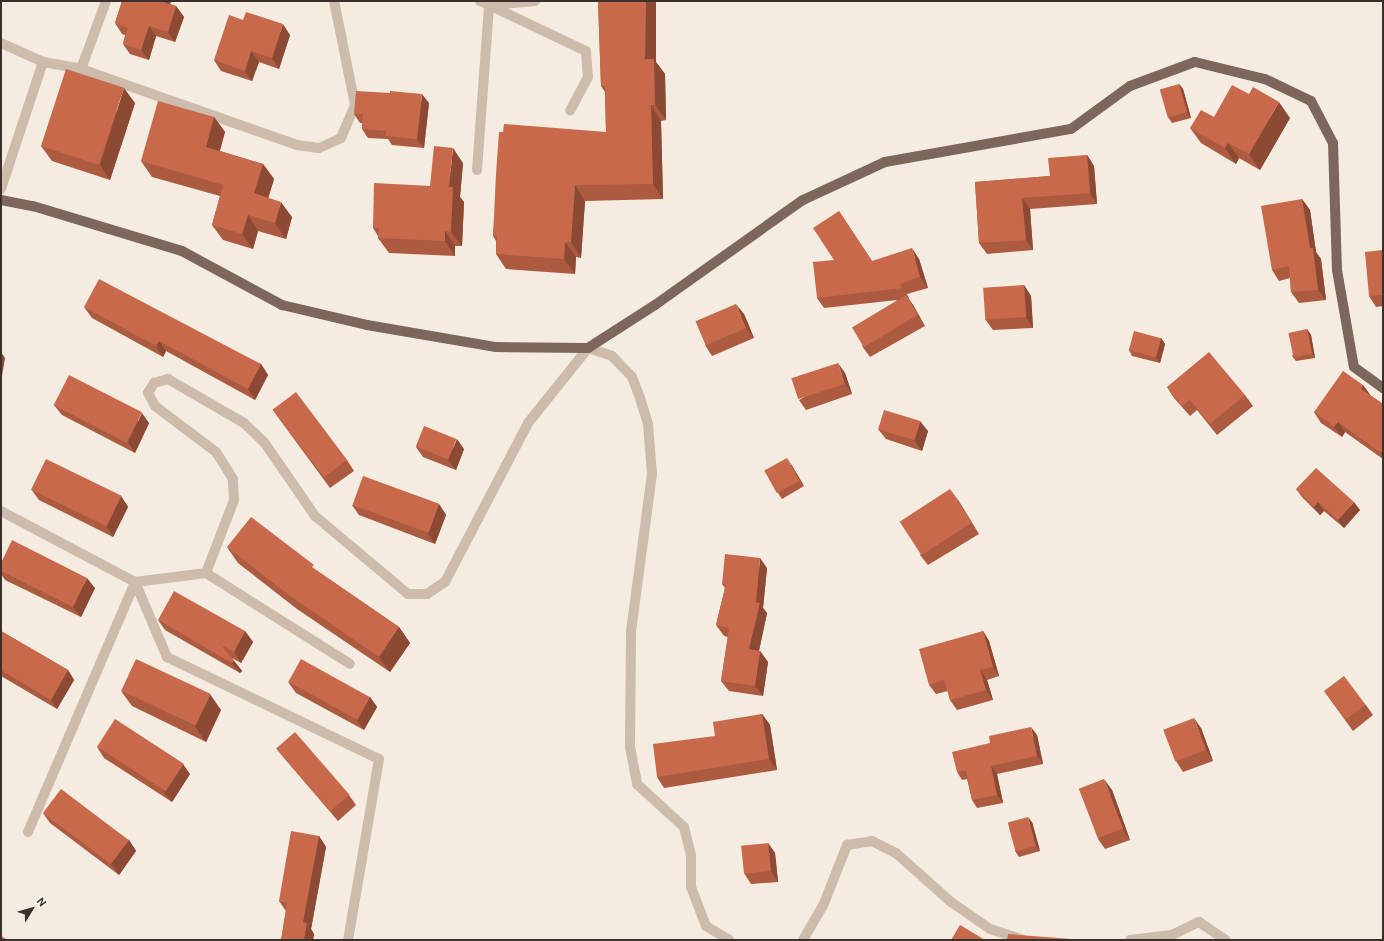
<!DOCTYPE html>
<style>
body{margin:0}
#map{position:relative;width:1384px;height:941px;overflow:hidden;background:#f4ebe1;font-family:Ubuntu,sans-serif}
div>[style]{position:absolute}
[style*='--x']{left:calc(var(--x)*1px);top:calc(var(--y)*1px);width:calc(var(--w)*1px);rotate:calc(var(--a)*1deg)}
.minor>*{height:10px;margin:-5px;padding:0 5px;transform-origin:5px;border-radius:5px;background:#cdbbac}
.primary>*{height:10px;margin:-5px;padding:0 5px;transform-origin:5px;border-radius:5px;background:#7d675c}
.wall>*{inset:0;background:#ac5a40}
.shaded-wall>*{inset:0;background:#8c4a34;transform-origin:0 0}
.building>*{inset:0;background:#c8694b;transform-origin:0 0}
span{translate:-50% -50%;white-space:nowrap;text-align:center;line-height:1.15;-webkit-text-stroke:3.5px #fbf5ee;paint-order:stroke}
.frame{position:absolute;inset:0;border:2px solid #3b302b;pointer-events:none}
.north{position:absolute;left:12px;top:889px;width:40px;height:40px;-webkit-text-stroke:3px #fbf5ee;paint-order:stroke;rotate:53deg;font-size:11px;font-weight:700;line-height:16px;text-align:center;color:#3b302b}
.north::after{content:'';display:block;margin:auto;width:14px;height:18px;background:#3b302b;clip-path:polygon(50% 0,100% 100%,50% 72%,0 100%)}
</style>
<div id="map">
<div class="minor">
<div style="--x:535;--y:1;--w:46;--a:175"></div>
<div style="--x:489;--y:5;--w:107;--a:25.4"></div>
<div style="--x:586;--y:51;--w:26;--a:86"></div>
<div style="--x:588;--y:77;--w:38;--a:118"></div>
<div style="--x:1;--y:43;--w:46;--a:24.3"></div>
<div style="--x:81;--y:69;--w:229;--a:19.4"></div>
<div style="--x:297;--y:145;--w:22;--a:8"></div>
<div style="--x:319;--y:148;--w:24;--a:-24"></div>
<div style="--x:341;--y:138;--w:36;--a:-67"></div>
<div style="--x:355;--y:105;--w:106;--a:-101.4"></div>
<div style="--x:477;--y:170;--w:165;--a:-85.8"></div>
<div style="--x:489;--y:5;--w:10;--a:-156"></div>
<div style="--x:1;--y:189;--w:134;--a:-71.7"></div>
<div style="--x:43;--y:62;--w:39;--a:10"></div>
<div style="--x:81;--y:69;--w:72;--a:-69.8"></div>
<div style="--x:1;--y:511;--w:152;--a:27.9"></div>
<div style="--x:135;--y:582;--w:82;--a:66.9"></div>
<div style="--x:167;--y:657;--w:235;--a:25.7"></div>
<div style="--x:379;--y:759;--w:184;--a:99.7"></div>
<div style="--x:206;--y:573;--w:78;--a:-69"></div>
<div style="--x:234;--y:500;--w:21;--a:-93"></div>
<div style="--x:233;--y:479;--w:32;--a:-122"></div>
<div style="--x:216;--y:452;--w:76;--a:-143"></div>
<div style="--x:155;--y:406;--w:15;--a:-118"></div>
<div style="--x:148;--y:393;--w:12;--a:-59"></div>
<div style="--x:154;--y:383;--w:15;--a:-16"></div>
<div style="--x:168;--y:379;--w:88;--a:30.1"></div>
<div style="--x:244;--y:423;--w:28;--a:44"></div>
<div style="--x:264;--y:442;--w:90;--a:55.4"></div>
<div style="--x:315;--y:516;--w:121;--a:40"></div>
<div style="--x:408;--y:594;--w:19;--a:0"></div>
<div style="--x:427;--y:594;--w:22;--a:-34"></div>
<div style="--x:445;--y:582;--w:179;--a:-62.4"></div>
<div style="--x:528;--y:423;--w:96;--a:-51.3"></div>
<div style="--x:588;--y:348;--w:25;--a:18"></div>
<div style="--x:612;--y:356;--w:29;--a:46"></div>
<div style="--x:632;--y:377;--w:22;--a:69"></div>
<div style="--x:640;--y:398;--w:27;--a:73"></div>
<div style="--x:648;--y:424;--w:50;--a:85.4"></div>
<div style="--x:652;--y:474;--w:159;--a:97.6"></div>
<div style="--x:631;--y:632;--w:115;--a:90.5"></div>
<div style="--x:630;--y:747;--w:38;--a:79"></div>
<div style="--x:637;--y:784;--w:64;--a:42.5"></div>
<div style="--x:684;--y:827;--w:29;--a:76"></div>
<div style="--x:691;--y:855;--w:32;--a:90"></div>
<div style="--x:691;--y:887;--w:42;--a:69"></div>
<div style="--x:706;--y:926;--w:27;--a:31"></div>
<div style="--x:28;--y:832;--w:272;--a:-66.8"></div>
<div style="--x:135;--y:582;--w:72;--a:-7.2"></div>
<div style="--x:206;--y:573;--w:170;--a:32.3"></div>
<div style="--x:803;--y:940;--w:39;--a:-60"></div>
<div style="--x:823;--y:906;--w:66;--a:-68.5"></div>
<div style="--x:847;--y:845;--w:25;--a:-9"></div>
<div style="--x:872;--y:841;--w:27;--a:27"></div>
<div style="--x:896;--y:853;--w:74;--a:41.7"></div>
<div style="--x:951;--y:902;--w:47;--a:34.7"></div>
<div style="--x:990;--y:929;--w:35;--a:18"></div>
<div style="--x:1130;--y:940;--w:42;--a:-6.8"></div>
<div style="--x:1172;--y:935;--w:30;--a:-26"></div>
<div style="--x:1199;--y:922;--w:32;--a:34"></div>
</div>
<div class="primary">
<div style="--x:1;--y:200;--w:33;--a:11"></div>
<div style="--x:33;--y:206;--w:156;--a:16.8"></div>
<div style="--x:182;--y:251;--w:114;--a:28.4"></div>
<div style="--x:282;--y:305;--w:87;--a:13.2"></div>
<div style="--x:367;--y:325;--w:131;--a:9.7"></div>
<div style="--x:496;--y:347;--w:92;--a:0.6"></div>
<div style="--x:588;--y:348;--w:80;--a:-32.7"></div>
<div style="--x:655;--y:305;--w:181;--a:-35.4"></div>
<div style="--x:803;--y:200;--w:90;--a:-24.9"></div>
<div style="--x:885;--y:162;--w:189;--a:-10.1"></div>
<div style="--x:1071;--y:129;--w:73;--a:-36.1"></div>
<div style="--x:1130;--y:86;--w:69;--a:-20.3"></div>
<div style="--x:1195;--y:62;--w:72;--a:13.7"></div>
<div style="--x:1265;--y:79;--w:51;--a:25.6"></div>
<div style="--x:1311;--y:101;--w:47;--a:62.4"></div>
<div style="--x:1333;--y:143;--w:127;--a:88.2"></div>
<div style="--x:1337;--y:270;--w:98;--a:80.1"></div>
<div style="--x:1354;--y:367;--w:36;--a:36"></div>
</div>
<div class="wall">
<div style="clip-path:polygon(122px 1px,171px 1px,170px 4px,176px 6px,184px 17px,175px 42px,156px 36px,149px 60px,130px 54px,123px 44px,125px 35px,122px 34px,115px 23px)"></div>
<div style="clip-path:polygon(598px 1px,656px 1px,656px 62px,665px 74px,666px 120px,661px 121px,663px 199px,585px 201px,581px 258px,576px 257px,575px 274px,506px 269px,496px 254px,496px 241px,493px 236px,503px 132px,606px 132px,605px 92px,601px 86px)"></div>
<div style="clip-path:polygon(243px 20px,290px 35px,279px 69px,259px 62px,252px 81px,221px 71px,214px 60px)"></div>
<div style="clip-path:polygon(1179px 84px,1183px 89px,1191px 118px,1172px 123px,1168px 117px)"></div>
<div style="clip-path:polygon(135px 103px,110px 180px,52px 161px,41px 146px)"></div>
<div style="clip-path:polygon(429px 103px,424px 148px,392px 145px,388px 139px,368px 138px,362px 129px,362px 123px,360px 123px,354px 114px)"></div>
<div style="clip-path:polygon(214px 117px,225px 132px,220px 151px,263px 164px,274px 179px,268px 198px,292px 217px,286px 239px,258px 231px,253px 249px,223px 240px,212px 225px,220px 196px,152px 177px,141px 161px)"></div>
<div style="clip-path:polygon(1214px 117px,1290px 118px,1260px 170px,1239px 158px,1236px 164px,1201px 143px,1190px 128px)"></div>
<div style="clip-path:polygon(1087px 155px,1094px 166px,1097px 204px,1030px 209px,1033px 250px,987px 254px,979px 243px,975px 182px,1050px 176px)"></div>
<div style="clip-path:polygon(463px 163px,460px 197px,464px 202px,462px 246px,455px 246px,455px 256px,389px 253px,378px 238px,378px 236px,373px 228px,430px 186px)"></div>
<div style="clip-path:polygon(1302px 199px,1310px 210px,1316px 252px,1321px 259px,1326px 300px,1299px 303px,1291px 292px,1290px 278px,1279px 281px,1272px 270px)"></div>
<div style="clip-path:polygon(839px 211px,872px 261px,919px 259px,928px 288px,907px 294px,909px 298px,908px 298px,913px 305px,925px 326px,870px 357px,862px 346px,897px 300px,824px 308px,817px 298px,834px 260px)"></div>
<div style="clip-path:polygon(1383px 250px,1383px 306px,1376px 307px,1369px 296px)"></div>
<div style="clip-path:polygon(1024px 285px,1031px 296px,1033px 328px,993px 330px,985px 319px)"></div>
<div style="clip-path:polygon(84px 307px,261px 364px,268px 375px,255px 400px,166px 351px,163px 357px,92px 318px)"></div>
<div style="clip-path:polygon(744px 314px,754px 338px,712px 356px,705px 345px)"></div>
<div style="clip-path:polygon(1307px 329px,1311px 335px,1315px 358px,1296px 361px,1292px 356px)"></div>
<div style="clip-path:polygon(1161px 338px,1165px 344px,1160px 363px,1132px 356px,1129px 350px)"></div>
<div style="clip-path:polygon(845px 373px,852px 394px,806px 410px,799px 400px)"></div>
<div style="clip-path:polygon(1363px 385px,1370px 395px,1383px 404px,1383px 459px,1345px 432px,1342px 437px,1321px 423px,1314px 412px)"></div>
<div style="clip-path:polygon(1167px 387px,1245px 395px,1253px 406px,1217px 435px,1197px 410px,1190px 416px,1174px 398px)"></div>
<div style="clip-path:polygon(54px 405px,149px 423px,135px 453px,62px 415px)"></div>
<div style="clip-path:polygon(272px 409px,347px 460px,354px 471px,330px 488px)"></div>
<div style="clip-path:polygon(878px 429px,928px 431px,922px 451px,886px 439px)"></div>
<div style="clip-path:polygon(416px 447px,464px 449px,456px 470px,423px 457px)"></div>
<div style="clip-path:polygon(791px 464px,804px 486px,782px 499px,778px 493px)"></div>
<div style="clip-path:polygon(31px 489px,121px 496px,128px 507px,113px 537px,39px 500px)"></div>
<div style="clip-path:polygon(1296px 489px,1360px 510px,1344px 528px,1324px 511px,1320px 515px,1302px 497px)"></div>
<div style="clip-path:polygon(958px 500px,979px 534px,928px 565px,920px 555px)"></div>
<div style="clip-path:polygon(439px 504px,446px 515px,435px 544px,359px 515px,352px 505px)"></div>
<div style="clip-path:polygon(227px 547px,317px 571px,399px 627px,410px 643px,390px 672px,297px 609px,238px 563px)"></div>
<div style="clip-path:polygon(1px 563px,95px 588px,81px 617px,5px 580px,1px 574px)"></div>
<div style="clip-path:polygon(767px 568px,763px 608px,767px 613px,759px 651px,760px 651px,768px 662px,763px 696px,729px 691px,721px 681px,728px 637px,724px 636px,716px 625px,725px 588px,722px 584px)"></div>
<div style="clip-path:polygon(158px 620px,245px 631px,253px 642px,241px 663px,232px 658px,242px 671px,240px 673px,165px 630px)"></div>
<div style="clip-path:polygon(1px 631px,68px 670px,74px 680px,57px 709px,1px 676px)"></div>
<div style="clip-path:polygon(983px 631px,989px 641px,999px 676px,987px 680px,993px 700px,957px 710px,950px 700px,948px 691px,936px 694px,929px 685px)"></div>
<div style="clip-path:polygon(288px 682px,370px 697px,377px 707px,364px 730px,296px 693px)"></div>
<div style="clip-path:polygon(121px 691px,221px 710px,206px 742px,132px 706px)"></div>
<div style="clip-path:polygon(1324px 691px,1366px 705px,1373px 715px,1353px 731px)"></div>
<div style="clip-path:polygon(762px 714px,770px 725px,777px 770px,664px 788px,657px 777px,715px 736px)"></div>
<div style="clip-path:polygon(1201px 728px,1213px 761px,1183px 772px,1176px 761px)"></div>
<div style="clip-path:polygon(1037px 735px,1043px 764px,997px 774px,1003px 803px,977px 808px,972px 800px,967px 779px,962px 780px,957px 772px)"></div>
<div style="clip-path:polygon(97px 747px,190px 774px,172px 802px,104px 758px)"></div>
<div style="clip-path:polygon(276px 748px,349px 795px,356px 805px,338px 821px,284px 758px)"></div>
<div style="clip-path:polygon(1112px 790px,1130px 840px,1105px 849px,1098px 839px)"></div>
<div style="clip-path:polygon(43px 813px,129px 840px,136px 851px,119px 875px,50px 823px)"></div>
<div style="clip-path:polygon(1032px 822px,1040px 851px,1019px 857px,1015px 851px)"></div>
<div style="clip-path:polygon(319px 836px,326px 847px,311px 929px,314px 934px,313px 940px,281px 940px,286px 911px,279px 901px)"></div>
<div style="clip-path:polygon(768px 843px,775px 853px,778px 882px,751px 884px,744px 873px)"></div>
</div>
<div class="shaded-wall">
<div style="clip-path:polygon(160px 1px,171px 1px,168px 11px)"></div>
<div style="clip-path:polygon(646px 1px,656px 1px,656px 62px,665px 74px,666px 120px,655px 105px,645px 59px)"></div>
<div style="clip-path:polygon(176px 6px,184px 17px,175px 42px,168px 32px)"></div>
<div style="clip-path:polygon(283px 24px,290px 35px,279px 69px,272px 58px)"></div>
<div style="clip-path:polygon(149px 26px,156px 36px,149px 60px,141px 50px)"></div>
<div style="clip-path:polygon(251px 51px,259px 62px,252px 81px,245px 71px)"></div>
<div style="clip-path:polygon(1179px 84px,1183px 89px,1191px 118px,1187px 112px)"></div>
<div style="clip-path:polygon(124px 88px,135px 103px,110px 180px,100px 165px)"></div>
<div style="clip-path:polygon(422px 94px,429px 103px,424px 148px,417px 139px)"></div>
<div style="clip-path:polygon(1279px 102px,1290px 118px,1260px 170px,1249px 154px)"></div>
<div style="clip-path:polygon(651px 105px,661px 121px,663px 199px,653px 184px)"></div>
<div style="clip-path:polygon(214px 117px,225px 132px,216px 162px,206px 147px)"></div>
<div style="clip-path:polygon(1228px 143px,1239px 158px,1236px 164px,1225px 148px)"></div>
<div style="clip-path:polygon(453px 148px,463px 163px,460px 197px,464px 202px,462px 246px,451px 232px,449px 187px)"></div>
<div style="clip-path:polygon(1087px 155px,1094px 166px,1097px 204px,1090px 193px)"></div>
<div style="clip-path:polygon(263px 164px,274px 179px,265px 209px,254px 193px)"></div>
<div style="clip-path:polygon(575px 185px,585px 201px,581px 258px,571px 242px)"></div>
<div style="clip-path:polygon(1022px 198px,1030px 209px,1033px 250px,1026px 240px)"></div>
<div style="clip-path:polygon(1302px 199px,1310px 210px,1316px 252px,1321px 259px,1326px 300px,1318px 290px,1310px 248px)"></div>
<div style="clip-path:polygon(281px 202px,292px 217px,286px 239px,275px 223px)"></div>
<div style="clip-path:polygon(248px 215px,258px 231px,253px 249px,242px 234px)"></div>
<div style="clip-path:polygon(445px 231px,455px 246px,455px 256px,445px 241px)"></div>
<div style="clip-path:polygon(565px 242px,576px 257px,575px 274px,564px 259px)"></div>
<div style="clip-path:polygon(912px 248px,919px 259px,928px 288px,920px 277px)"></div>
<div style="clip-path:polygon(1024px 285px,1031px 296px,1033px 328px,1026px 317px)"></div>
<div style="clip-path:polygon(906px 295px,913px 305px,925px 326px,918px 315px)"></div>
<div style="clip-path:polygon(736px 304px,744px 314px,754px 338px,746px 328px)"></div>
<div style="clip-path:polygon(1307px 329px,1311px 335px,1315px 358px,1312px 353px)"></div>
<div style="clip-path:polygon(1161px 338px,1165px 344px,1160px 363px,1156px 358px)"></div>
<div style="clip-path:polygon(159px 341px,166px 351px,163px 357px,156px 346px)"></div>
<div style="clip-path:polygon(1px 352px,5px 358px,1px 382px)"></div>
<div style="clip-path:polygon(838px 363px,845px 373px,852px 394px,845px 384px)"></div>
<div style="clip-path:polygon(261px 364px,268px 375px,255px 400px,248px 389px)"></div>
<div style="clip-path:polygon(1363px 385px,1371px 396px,1361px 389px)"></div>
<div style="clip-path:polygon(142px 413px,149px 423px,135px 453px,128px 442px)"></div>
<div style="clip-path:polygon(920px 421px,928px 431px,922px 451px,914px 440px)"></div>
<div style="clip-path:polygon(1338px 422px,1345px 432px,1342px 437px,1334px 427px)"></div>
<div style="clip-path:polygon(457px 439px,464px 449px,456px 470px,448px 460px)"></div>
<div style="clip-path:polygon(1383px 449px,1383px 456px,1381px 453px)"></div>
<div style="clip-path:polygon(787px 458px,791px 464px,804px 486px,800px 481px)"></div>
<div style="clip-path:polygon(950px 489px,958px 500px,979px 534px,972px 523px)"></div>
<div style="clip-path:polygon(121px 496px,128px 507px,113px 537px,106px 526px)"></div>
<div style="clip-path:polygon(1318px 502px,1324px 511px,1320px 515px,1314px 507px)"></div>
<div style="clip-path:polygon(1354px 502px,1360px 510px,1344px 528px,1338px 520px)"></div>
<div style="clip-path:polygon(439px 504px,446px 515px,435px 544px,428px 534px)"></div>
<div style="clip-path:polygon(760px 558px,767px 568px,763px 608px,767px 613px,757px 660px,749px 649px,756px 602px)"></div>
<div style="clip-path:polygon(87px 578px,95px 588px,81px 617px,73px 607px)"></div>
<div style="clip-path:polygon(399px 627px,410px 643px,390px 672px,379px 657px)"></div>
<div style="clip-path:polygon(245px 631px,253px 642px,241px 663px,234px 652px)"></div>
<div style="clip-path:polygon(983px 631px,989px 641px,999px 676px,993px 667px)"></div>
<div style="clip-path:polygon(760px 651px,768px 662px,763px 696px,755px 686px)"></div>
<div style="left:234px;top:661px;width:13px;height:3px;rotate:51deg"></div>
<div style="clip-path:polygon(68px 670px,74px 680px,57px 709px,51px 700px)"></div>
<div style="clip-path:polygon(980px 670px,987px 680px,993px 700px,986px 690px)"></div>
<div style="clip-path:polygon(210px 694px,221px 710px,206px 742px,195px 727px)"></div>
<div style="clip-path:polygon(370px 697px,377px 707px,364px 730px,357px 720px)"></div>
<div style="clip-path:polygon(762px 714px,770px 725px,777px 770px,769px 759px)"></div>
<div style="clip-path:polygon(1194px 718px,1201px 728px,1213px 761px,1206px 750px)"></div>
<div style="clip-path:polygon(1031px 727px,1037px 735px,1043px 764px,1037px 756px)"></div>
<div style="clip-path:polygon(183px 764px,190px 774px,172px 802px,164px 792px)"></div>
<div style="clip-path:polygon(991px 766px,997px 774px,1003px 803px,997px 795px)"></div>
<div style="clip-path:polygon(1104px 779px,1112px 790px,1130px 840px,1123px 829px)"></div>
<div style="clip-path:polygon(1028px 817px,1032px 822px,1040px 851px,1036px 846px)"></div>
<div style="clip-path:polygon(319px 836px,326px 847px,311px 929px,314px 934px,313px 940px,304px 940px,303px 922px)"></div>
<div style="clip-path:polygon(129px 840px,136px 851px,119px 875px,111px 864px)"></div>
<div style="clip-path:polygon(768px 843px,775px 853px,778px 882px,771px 871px)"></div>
</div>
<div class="building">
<div style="clip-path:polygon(122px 1px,160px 1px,176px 6px,168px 32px,149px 26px,141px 50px,123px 44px,128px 28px,115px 23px)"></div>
<div style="clip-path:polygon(598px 1px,646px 1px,645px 59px,654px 59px,655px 105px,651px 105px,653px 184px,575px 185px,571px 242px,565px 242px,564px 259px,496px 254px,497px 236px,493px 236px,496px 174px,499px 132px,503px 132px,504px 124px,606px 132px,605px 86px,601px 86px)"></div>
<div style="clip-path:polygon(246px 12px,283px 24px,272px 58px,251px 51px,245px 71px,214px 60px,229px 15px,243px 20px)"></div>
<div style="left:66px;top:69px;width:61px;height:81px;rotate:18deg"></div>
<div style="left:1179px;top:84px;width:29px;height:20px;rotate:74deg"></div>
<div style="clip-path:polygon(1232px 85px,1249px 94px,1253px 87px,1279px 102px,1249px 154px,1228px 143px,1225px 148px,1190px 128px,1201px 110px,1214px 117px)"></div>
<div style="clip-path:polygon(356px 91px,390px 93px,390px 91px,422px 94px,417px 139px,386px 136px,386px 131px,362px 129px,363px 114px,354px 114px)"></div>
<div style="clip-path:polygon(158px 101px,214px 117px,206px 147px,263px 164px,254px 193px,281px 202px,275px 223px,248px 215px,242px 234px,212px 225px,223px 185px,141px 161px)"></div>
<div style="clip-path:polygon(434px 146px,453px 148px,449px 187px,453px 187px,451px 232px,445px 231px,445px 241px,378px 238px,379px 228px,373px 228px,374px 183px,430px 186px)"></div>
<div style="clip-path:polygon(1087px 155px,1090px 193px,1022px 198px,1026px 240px,979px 243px,975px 182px,1050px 176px,1048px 158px)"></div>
<div style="clip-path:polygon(1302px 199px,1310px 248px,1313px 248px,1318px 290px,1291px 292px,1289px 266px,1272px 270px,1261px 206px)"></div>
<div style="clip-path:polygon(839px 211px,872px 261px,912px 248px,920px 277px,900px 284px,902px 288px,817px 298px,813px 262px,834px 260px,813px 228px)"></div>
<div style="clip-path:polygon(1383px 250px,1383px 295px,1369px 296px,1365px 252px)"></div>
<div style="clip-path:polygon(99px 279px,261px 364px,248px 389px,159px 341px,156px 346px,84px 307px)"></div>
<div style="left:1024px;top:285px;width:32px;height:41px;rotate:86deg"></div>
<div style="left:906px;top:295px;width:23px;height:63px;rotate:59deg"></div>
<div style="left:736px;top:304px;width:26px;height:44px;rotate:67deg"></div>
<div style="left:1307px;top:329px;width:25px;height:19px;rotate:78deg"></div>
<div style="left:1134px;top:331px;width:28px;height:20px;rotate:15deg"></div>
<div style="clip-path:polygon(1209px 352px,1245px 395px,1210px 424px,1190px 400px,1182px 406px,1167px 387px)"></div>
<div style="left:838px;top:363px;width:22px;height:49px;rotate:72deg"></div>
<div style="clip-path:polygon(1343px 371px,1363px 385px,1361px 389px,1383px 404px,1383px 449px,1381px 453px,1338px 422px,1334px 427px,1314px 412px)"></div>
<div style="left:69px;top:375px;width:82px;height:34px;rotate:27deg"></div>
<div style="left:296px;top:392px;width:85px;height:29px;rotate:53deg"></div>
<div style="left:884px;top:410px;width:38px;height:20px;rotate:17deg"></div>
<div style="left:424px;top:426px;width:35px;height:22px;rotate:22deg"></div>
<div style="left:787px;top:458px;width:26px;height:26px;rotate:61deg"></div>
<div style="left:46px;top:459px;width:84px;height:34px;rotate:26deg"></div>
<div style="clip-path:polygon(1316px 468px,1354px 502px,1338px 520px,1318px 502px,1314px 507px,1296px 489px)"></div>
<div style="left:363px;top:476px;width:81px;height:31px;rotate:20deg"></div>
<div style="left:950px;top:489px;width:40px;height:60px;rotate:57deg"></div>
<div style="clip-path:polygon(251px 517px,314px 565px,312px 567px,399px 627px,379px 657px,286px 593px,227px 547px)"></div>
<div style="clip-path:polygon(12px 540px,87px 578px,73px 607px,1px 571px,1px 563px)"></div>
<div style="clip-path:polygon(725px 554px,760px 558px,756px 602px,760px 603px,749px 649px,760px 651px,755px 686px,721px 681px,729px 628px,716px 625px,726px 584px,722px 584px)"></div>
<div style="clip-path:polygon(174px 591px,245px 631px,234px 652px,221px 645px,234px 661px,232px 663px,158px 620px)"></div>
<div style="clip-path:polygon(1px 631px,68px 670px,51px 700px,1px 670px)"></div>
<div style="clip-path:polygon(983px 631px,993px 667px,980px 670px,986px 690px,950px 700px,944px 680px,929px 685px,919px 649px)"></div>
<div style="left:136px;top:659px;width:82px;height:35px;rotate:25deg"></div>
<div style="left:301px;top:659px;width:79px;height:26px;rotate:29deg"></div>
<div style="left:1344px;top:676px;width:36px;height:25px;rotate:53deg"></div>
<div style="clip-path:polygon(762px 714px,769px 759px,657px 777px,653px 744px,715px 736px,713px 722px)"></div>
<div style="left:1194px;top:718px;width:34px;height:33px;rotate:69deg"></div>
<div style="left:115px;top:719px;width:82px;height:33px;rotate:33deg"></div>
<div style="clip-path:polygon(1031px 727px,1037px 756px,991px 766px,997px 795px,972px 800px,966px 770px,957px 772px,952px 752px,990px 743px,989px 736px)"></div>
<div style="left:295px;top:732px;width:83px;height:25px;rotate:49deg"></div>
<div style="left:1104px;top:779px;width:53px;height:27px;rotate:69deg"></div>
<div style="left:61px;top:789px;width:85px;height:30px;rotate:37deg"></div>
<div style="left:1028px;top:817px;width:30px;height:21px;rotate:75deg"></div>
<div style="clip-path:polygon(291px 831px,319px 836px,303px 922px,307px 923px,304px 940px,281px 940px,287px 903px,279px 901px)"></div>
<div style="left:768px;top:843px;width:28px;height:27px;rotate:84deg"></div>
<div style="clip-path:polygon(960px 925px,985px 940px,951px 940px)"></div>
<div style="clip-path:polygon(1008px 934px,1071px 939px,1071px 940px,1007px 940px)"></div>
<div style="clip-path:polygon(1px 936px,8px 940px,1px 940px)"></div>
</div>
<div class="frame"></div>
<div class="north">N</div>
</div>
